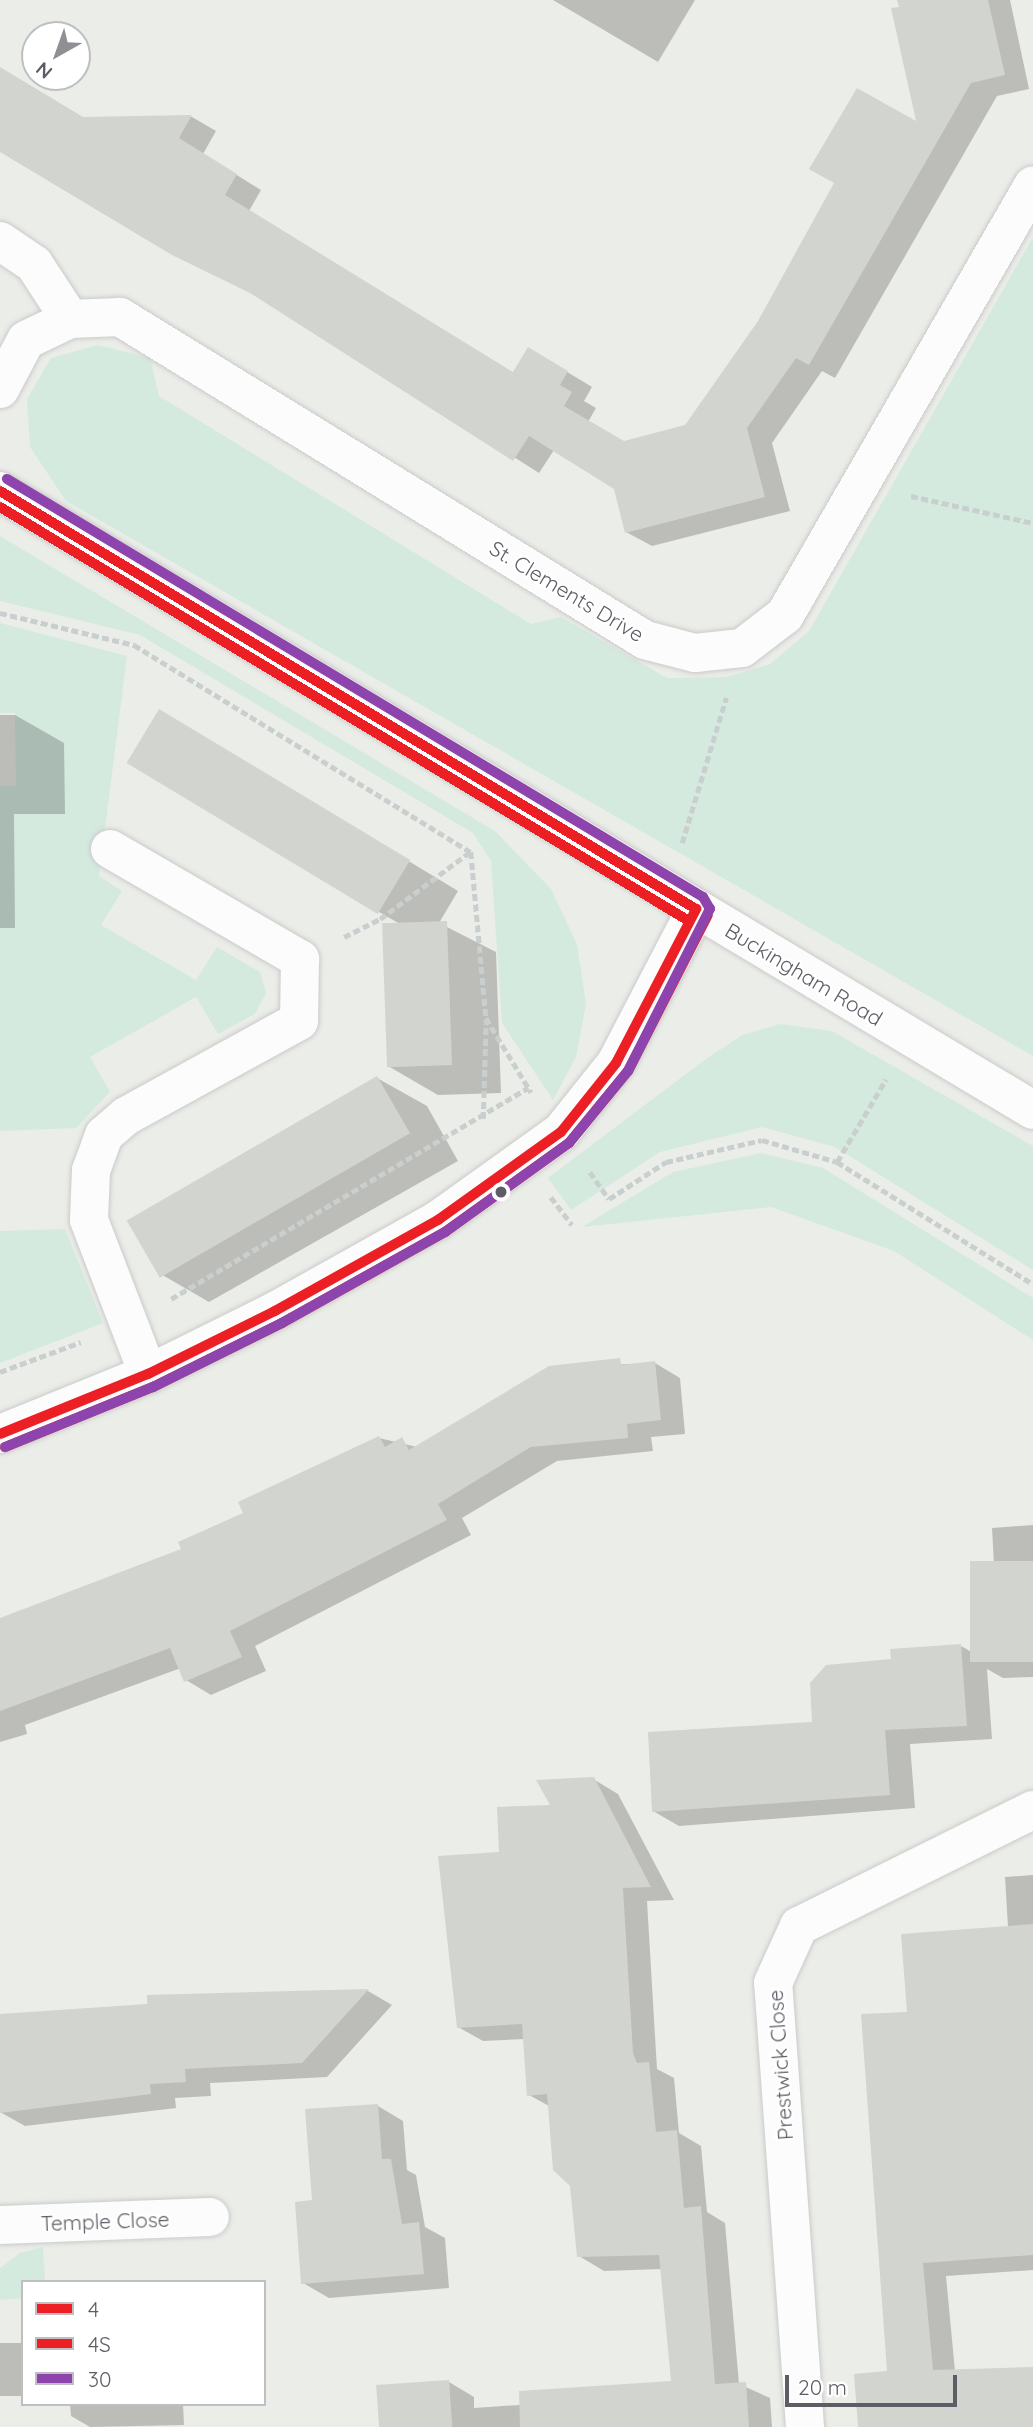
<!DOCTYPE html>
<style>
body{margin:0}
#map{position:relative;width:1033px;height:2427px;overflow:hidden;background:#ebede8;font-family:Quicksand,sans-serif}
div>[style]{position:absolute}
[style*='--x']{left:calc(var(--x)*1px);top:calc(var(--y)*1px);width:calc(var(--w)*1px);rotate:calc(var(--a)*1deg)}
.green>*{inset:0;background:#d4eadf}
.shadow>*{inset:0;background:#0003;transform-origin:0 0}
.building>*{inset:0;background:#d2d4d0;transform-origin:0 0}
.path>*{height:4.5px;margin-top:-2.25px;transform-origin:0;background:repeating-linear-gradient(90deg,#c9cece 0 7px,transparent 0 10.5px)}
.roads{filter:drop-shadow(0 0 2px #cbcbcb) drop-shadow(0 0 2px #cbcbcb)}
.minor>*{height:38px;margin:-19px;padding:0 19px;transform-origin:19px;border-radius:19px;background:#fcfcfc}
.tertiary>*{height:38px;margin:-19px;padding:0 19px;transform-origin:19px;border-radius:19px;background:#fcfcfc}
.secondary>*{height:38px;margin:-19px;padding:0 19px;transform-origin:19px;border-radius:19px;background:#fcfcfc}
.bus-1>*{height:10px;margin:-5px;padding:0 5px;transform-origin:5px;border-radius:5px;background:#ec1f25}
.bus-2>*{height:10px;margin:-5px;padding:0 5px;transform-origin:5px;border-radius:5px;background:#ec1f25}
.bus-3>*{height:10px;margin:-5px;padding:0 5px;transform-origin:5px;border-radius:5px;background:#8e44ad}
.dots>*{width:19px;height:19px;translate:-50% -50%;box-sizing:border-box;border:4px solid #fff;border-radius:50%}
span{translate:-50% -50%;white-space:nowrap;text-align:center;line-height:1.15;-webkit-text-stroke:5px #fff;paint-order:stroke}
.street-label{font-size:21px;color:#5e5d66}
.legend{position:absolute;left:21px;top:2280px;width:245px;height:126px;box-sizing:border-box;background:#fff;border:2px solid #bfbec2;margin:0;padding:9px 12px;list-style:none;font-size:21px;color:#5e5d66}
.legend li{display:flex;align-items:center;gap:14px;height:35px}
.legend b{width:35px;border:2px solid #bfbec2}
.north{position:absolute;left:21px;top:21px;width:70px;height:70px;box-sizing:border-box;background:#fff;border:2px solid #bfbec2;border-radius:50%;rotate:220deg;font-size:19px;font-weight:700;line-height:28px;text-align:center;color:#5e5d66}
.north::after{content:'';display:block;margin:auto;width:24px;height:32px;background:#8f8f94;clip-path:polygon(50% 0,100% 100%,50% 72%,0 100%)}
.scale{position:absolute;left:785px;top:2375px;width:172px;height:32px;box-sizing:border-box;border:4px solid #5e5d66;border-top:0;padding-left:9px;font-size:21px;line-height:24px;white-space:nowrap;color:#5e5d66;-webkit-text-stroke:5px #fff;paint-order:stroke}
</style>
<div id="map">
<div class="green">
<div style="clip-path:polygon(1033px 237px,1033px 1056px,66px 501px,30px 447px,27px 399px,51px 358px,98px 345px,150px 358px,159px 396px,531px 624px,561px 617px,667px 678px,727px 677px,770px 664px,809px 631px)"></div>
<div style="clip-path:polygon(0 536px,495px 831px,551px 889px,577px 944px,586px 1004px,576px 1057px,553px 1100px,502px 1023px,491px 861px,473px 833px,140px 635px,0 601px)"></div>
<div style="clip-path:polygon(0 623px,127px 656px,99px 876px,122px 891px,101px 925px,196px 980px,217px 947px,260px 972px,266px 993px,255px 1014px,218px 1034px,196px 997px,90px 1057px,110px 1092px,76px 1128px,0 1131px,0 786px,16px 786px,15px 713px,0 713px)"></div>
<div style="clip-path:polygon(780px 1024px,832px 1031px,1033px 1146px,1033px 1270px,835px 1147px,762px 1127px,660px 1152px,571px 1210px,548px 1178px,703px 1061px,742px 1035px)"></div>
<div style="clip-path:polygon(761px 1153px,823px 1168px,1033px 1298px,1033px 1340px,894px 1251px,771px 1207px,582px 1227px,673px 1172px)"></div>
<div style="clip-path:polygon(65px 1229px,103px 1323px,0 1363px,0 1231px)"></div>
<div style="clip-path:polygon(43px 2247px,45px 2282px,23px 2282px,23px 2298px,0 2300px,0 2268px,20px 2253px)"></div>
</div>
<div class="shadow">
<div style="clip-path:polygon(553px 0,695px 0,658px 62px)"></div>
<div style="clip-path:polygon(946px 0,1010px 0,1029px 89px,997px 96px,835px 378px,822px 371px,772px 443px,790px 511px,652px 546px,626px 532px,615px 488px,554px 450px,539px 473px,304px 324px,0 147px,0 69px,83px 119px,192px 117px,216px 131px,203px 154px,261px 190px,249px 211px,514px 374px,554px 364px,592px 387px,584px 401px,596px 408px,588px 422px,624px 443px,686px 426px,919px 125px)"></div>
<div style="clip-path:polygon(0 715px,15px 715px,64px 743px,65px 814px,14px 814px,15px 928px,0 928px)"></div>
<div style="clip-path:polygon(209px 740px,458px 891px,439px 923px,496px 952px,501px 1093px,438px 1095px,388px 1066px,400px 924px,379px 912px)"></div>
<div style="clip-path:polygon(377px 1078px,427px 1106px,458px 1161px,209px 1302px,159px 1273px)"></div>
<div style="clip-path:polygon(655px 1363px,680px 1378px,685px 1434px,651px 1437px,653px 1451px,557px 1461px,462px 1518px,471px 1535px,255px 1646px,266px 1671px,211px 1695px,186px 1680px,181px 1668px,25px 1725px,27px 1734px,0 1742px,0 1620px,183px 1550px,246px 1514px,240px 1503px,379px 1438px,417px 1447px,550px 1367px)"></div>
<div style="clip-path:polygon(1033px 1525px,1033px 1677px,1003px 1678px,987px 1669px,992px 1739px,910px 1744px,915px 1808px,679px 1826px,653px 1811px,814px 1723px,893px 1661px,961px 1646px,977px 1655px,994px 1565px,992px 1528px)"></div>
<div style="clip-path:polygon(593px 1779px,618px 1794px,674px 1900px,647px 1901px,657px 2069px,674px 2078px,679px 2133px,701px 2146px,707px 2212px,725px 2223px,739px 2384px,770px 2398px,772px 2427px,380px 2427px,449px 2382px,474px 2397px,474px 2408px,593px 2400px,672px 2383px,662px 2269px,604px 2271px,579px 2256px,572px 2185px,549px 2106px,529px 2095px,525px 2039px,483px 2041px,458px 2027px,501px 1854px)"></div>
<div style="clip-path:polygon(1033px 1875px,1033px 2270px,946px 2276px,955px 2371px,1033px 2368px,1033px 2427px,859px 2427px,889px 2373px,909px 2013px,1008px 1927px,1005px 1877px)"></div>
<div style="clip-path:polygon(368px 1991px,392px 2005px,327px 2077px,210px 2083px,211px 2096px,175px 2098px,176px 2108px,25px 2126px,0 2112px,0 2016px,149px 2006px,149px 1997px)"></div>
<div style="clip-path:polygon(378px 2106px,403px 2121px,407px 2170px,416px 2175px,425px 2227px,445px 2238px,449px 2288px,329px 2298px,303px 2283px,314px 2202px)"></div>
<div style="left:23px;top:2343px;width:53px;height:23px;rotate:90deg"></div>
<div style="clip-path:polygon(70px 2404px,183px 2404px,184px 2425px,90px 2427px,71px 2416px)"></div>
</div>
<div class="building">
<div style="clip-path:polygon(897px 0,988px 0,1005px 75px,971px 83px,809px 365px,796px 358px,747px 428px,765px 497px,625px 533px,614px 489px,529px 436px,513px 461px,250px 293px,172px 255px,0 152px,0 67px,83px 117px,192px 115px,179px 138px,237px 174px,225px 195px,513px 372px,528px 347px,568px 371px,560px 385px,572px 392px,564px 406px,624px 441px,685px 425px,758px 321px,834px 183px,809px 169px,857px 88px,916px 121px,891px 8px,899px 7px)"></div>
<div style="left:159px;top:709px;width:293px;height:63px;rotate:31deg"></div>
<div style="left:447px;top:921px;width:144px;height:65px;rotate:88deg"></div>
<div style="left:377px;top:1076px;width:66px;height:289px;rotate:60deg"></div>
<div style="clip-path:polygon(620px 1358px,621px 1365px,655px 1361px,661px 1420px,627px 1424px,628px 1438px,531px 1447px,438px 1504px,447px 1520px,230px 1631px,242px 1657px,184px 1682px,170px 1648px,0 1711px,0 1618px,181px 1549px,178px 1542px,243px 1513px,238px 1502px,379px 1436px,385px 1447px,402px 1437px,409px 1450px,549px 1366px)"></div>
<div style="left:1033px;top:1561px;width:101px;height:63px;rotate:90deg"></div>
<div style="clip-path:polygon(961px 1644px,967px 1726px,885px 1730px,890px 1795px,652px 1812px,648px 1732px,812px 1722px,810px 1683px,826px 1665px,891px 1659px,890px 1649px)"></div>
<div style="clip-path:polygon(594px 1777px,651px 1887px,623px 1888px,633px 2053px,637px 2063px,649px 2062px,656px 2132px,677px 2130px,684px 2208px,701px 2206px,715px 2384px,746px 2382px,749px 2427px,520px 2427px,519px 2391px,671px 2381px,659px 2255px,577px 2257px,570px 2186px,553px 2170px,547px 2094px,527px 2096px,522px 2024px,457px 2028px,438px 1856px,499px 1852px,497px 1807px,550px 1805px,536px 1780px)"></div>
<div style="clip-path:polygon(1033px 1924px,1033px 2255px,923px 2263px,933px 2370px,1033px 2367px,1033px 2427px,858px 2427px,854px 2374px,887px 2371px,861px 2014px,907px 2012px,901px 1934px)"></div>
<div style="clip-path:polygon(369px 1989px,302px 2063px,185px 2069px,186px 2082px,150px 2084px,151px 2094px,0 2113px,0 2014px,147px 2004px,147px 1995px)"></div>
<div style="clip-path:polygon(378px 2104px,382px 2159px,391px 2159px,402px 2224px,419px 2222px,424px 2274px,301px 2284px,295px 2202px,312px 2200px,305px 2109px)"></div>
<div style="left:449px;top:2380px;width:47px;height:73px;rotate:86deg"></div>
</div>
<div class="path">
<div style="--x:911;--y:496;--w:125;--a:12.5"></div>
<div style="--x:0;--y:613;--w:138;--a:13.4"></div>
<div style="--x:134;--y:645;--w:395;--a:31.6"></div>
<div style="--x:471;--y:852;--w:167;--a:84.8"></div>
<div style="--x:486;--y:1018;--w:87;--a:58.7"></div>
<div style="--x:682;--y:843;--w:152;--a:-73.1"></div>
<div style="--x:344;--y:937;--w:40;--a:-26.6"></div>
<div style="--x:380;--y:919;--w:112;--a:-36.7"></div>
<div style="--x:483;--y:1119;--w:99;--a:-88.3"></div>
<div style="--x:837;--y:1162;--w:96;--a:-59.4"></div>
<div style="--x:590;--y:1172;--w:33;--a:55"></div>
<div style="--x:609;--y:1199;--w:68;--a:-33"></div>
<div style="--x:666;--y:1162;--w:98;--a:-12.9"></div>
<div style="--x:762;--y:1140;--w:78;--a:16.3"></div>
<div style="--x:837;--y:1162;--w:231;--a:31.9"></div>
<div style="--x:551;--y:1197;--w:35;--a:53"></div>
<div style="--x:171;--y:1299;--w:415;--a:-30.6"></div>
<div style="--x:0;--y:1372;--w:86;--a:-20.3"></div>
</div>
<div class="roads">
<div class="minor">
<div style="--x:0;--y:241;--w:41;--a:34.1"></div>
<div style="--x:34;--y:264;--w:66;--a:56.8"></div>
<div style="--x:0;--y:389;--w:55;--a:-62"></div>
<div style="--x:26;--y:340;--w:49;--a:-25.5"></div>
<div style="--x:70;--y:319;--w:50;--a:-2.3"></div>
<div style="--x:120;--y:317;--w:616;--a:31.6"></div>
<div style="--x:645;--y:640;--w:52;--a:14.6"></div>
<div style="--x:695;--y:653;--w:47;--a:-6.1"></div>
<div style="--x:742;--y:648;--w:54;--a:-37.5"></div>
<div style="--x:785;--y:615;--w:496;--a:-60"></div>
<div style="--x:110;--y:849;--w:220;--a:30.1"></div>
<div style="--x:300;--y:959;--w:62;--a:90.9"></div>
<div style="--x:299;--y:1021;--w:197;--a:151.2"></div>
<div style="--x:126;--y:1116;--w:29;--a:139"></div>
<div style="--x:104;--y:1135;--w:37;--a:110"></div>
<div style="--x:91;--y:1170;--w:50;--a:92.3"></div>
<div style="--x:89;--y:1220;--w:165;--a:69"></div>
<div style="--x:0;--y:2225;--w:210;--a:-2.2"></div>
<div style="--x:805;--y:2427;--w:445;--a:-94.1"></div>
<div style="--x:773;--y:1983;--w:63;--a:-65.5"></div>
<div style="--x:799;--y:1926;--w:261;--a:-26.4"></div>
</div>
<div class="tertiary">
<div style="--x:0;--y:1434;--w:160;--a:-22.1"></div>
<div style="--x:148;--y:1374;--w:142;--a:-26.4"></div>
<div style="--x:275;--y:1311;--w:187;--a:-29.2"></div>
<div style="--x:438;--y:1220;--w:151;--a:-35.6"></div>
<div style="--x:561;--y:1132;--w:88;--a:-51.4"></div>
<div style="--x:616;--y:1063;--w:174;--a:-62.5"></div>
</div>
<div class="secondary">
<div style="--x:0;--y:491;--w:1204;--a:30.93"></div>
</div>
</div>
<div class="bus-1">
<div style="--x:0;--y:491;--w:812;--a:30.99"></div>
<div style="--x:0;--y:1434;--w:160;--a:-22.1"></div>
<div style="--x:148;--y:1374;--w:142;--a:-26.4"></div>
<div style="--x:275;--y:1311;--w:187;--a:-29.2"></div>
<div style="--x:438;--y:1220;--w:151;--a:-35.6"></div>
<div style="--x:561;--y:1132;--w:88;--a:-51.4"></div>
<div style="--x:616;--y:1063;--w:174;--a:-62.5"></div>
</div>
<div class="bus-2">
<div style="--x:0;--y:507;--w:804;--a:31"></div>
<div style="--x:5;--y:1447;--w:160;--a:-22.1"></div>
<div style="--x:153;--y:1387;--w:144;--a:-26.4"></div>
<div style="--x:282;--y:1323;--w:187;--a:-29.2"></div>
<div style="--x:445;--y:1232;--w:153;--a:-35.7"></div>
<div style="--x:569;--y:1143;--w:93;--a:-50.7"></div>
<div style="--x:628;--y:1071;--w:175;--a:-62.9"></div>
</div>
<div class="bus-3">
<div style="--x:5;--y:1447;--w:160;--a:-22.1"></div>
<div style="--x:153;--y:1387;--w:144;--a:-26.4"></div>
<div style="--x:282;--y:1323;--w:187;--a:-29.2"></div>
<div style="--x:445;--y:1232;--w:153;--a:-35.7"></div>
<div style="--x:569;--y:1143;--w:93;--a:-50.7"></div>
<div style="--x:628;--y:1071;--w:182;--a:-63.2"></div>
<div style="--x:710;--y:909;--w:14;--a:-120"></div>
<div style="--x:703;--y:897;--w:812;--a:-149.01"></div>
</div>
<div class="dots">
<div style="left:501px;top:1192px;background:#5e5d66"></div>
</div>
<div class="street-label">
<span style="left:567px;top:591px;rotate:31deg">St. Clements Drive</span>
<span style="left:804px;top:974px;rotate:31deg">Buckingham Road</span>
<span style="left:780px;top:2065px;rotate:-94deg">Prestwick Close</span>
<span style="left:105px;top:2221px;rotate:-2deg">Temple Close</span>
</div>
<ul class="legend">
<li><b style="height:9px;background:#ec1f25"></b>4</li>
<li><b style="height:9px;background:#ec1f25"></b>4S</li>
<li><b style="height:9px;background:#8e44ad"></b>30</li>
</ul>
<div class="north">N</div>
<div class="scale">20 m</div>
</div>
